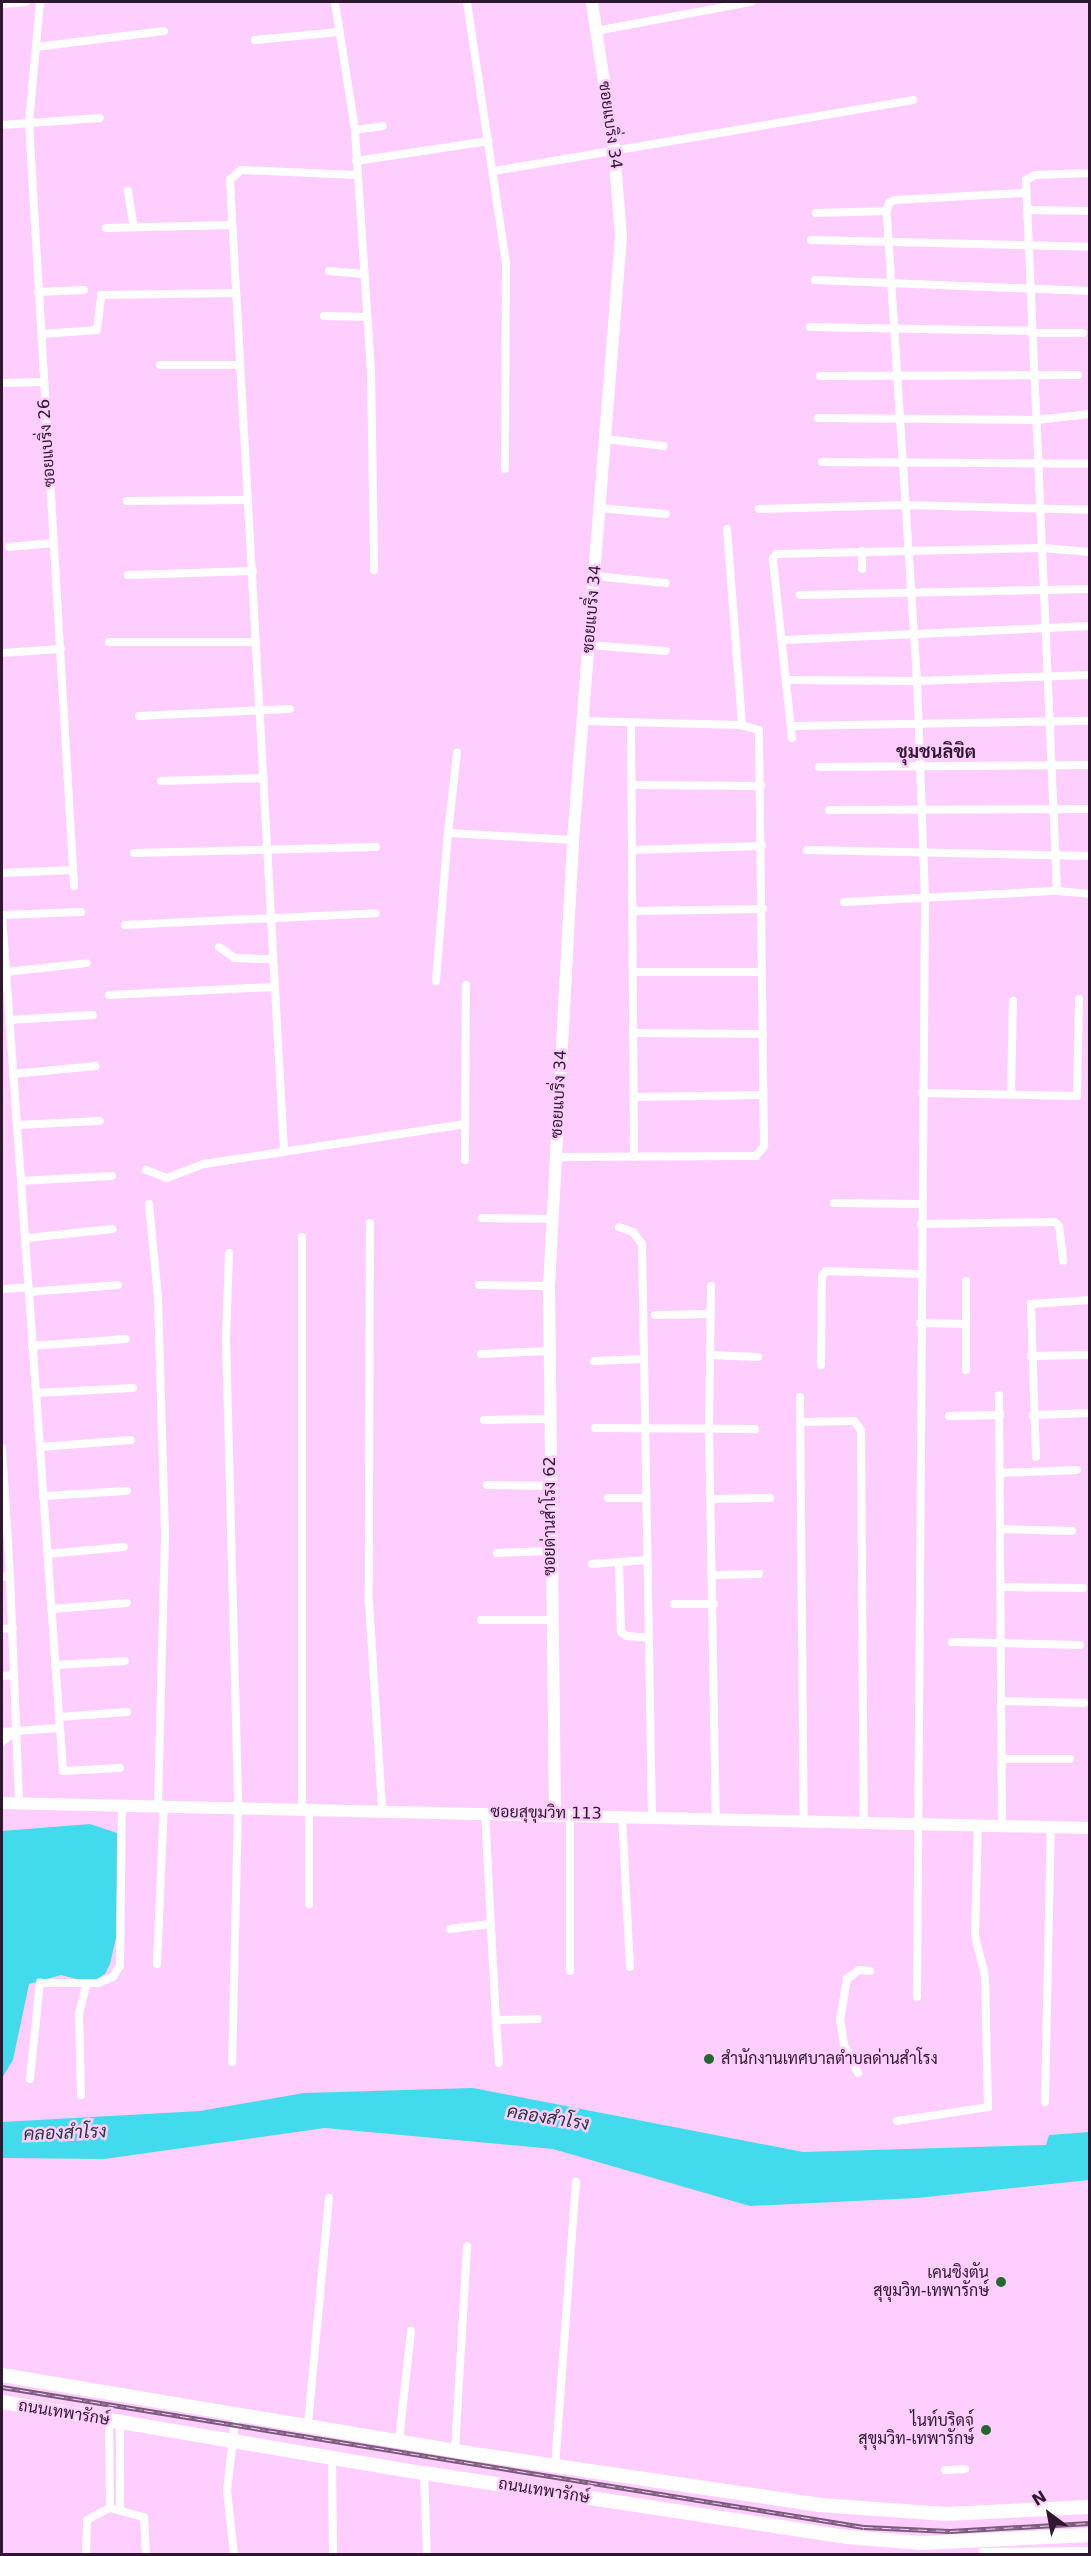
<!DOCTYPE html>
<meta charset="utf-8">
<style>
body{margin:0}
#map{position:relative;width:1091px;height:2556px;overflow:hidden;background:#fecefe;font-family:"DejaVu Sans",Sarabun,sans-serif}
div>[style]{position:absolute}
[style*='--x']{left:calc(var(--x)*1px);top:calc(var(--y)*1px);width:calc(var(--w)*1px);rotate:calc(var(--a)*1deg)}
.water>*{inset:0;background:#42dbed}
.street>*{height:8px;margin:-4px;padding:0 4px;transform-origin:4px;border-radius:4px;background:#fff}
.secondary>*{height:12px;margin:-6px;padding:0 6px;transform-origin:6px;border-radius:6px;background:#fff}
.primary>*{height:14px;margin:-7px;padding:0 7px;transform-origin:7px;border-radius:7px;background:#fff}
.rail>*{height:5px;margin-top:-2.5px;transform-origin:0;background:repeating-linear-gradient(90deg,#fecefe 0 9px,#7a5a7a 0 18px);box-sizing:border-box;border-block:2px solid #7a5a7a}
.dots>*{width:16px;height:16px;translate:-50% -50%;box-sizing:border-box;border:3px solid #fecefe;border-radius:50%}
span{translate:-50% -50%;white-space:nowrap;text-align:center;line-height:1.15;-webkit-text-stroke:5px #fecefe;paint-order:stroke}
.street-label{font-size:16px;color:#2f182f}
.poi-label{font-size:16px;color:#2f182f}
.left{translate:0 -50%;text-align:left}
.right{translate:-100% -50%;text-align:right}
.neighbourhood-label{font-size:18px;color:#2f182f;font-weight:700}
.water-label{font-size:18px;color:#21393d;font-style:italic}
.frame{position:absolute;inset:0;border:3px solid #2f182f;pointer-events:none}
.north{position:absolute;left:1019px;top:2484px;width:60px;height:60px;-webkit-text-stroke:4px #fecefe;paint-order:stroke;rotate:328deg;font-size:16px;font-weight:700;line-height:24px;text-align:center;color:#2f182f}
.north::after{content:'';display:block;margin:auto;width:21px;height:27px;background:#2f182f;clip-path:polygon(50% 0,100% 100%,50% 72%,0 100%)}
</style>
<div id="map">
<div class="water">
<div style="clip-path:polygon(90px 1824px,117px 1833px,116px 1938px,110px 1964px,105px 1974px,91px 1983px,61px 1975px,29px 1984px,13px 2060px,2px 2078px,2px 1831px)"></div>
<div style="clip-path:polygon(473px 2088px,803px 2152px,1046px 2145px,1049px 2135px,1089px 2132px,1089px 2180px,917px 2198px,750px 2206px,553px 2149px,325px 2128px,104px 2159px,2px 2158px,2px 2122px,200px 2111px,304px 2093px)"></div>
</div>
<div class="street">
<div style="--x:40;--y:2;--w:121;--a:95.2"></div>
<div style="--x:29;--y:123;--w:764;--a:86.62"></div>
<div style="--x:335;--y:2;--w:130;--a:81.1"></div>
<div style="--x:355;--y:130;--w:240;--a:86.2"></div>
<div style="--x:371;--y:369;--w:201;--a:89.1"></div>
<div style="--x:467;--y:2;--w:265;--a:81.5"></div>
<div style="--x:506;--y:264;--w:205;--a:90.3"></div>
<div style="--x:2;--y:4;--w:24;--a:-5"></div>
<div style="--x:596;--y:31;--w:158;--a:-10.6"></div>
<div style="--x:255;--y:40;--w:85;--a:-5.4"></div>
<div style="--x:36;--y:47;--w:129;--a:-7.1"></div>
<div style="--x:2;--y:125;--w:98;--a:-4.1"></div>
<div style="--x:355;--y:130;--w:28;--a:-8"></div>
<div style="--x:356;--y:161;--w:134;--a:-8.6"></div>
<div style="--x:494;--y:171;--w:425;--a:-9.6"></div>
<div style="--x:128;--y:191;--w:36;--a:81"></div>
<div style="--x:1027;--y:210;--w:63;--a:0.9"></div>
<div style="--x:816;--y:213;--w:71;--a:-1.6"></div>
<div style="--x:106;--y:228;--w:126;--a:-1.4"></div>
<div style="--x:811;--y:240;--w:279;--a:1.4"></div>
<div style="--x:329;--y:271;--w:34;--a:5"></div>
<div style="--x:815;--y:280;--w:275;--a:2.3"></div>
<div style="--x:38;--y:292;--w:46;--a:-2.5"></div>
<div style="--x:324;--y:316;--w:43;--a:1.3"></div>
<div style="--x:810;--y:327;--w:221;--a:1"></div>
<div style="--x:1031;--y:333;--w:52;--a:0"></div>
<div style="--x:42;--y:334;--w:55;--a:-4.2"></div>
<div style="--x:97;--y:330;--w:35;--a:-83"></div>
<div style="--x:101;--y:295;--w:135;--a:-0.8"></div>
<div style="--x:160;--y:365;--w:79;--a:0"></div>
<div style="--x:820;--y:376;--w:258;--a:-0.2"></div>
<div style="--x:2;--y:383;--w:41;--a:-1.4"></div>
<div style="--x:818;--y:418;--w:218;--a:0.5"></div>
<div style="--x:1036;--y:420;--w:54;--a:-6.3"></div>
<div style="--x:605;--y:439;--w:59;--a:6.8"></div>
<div style="--x:822;--y:462;--w:268;--a:0.4"></div>
<div style="--x:127;--y:501;--w:121;--a:-0.5"></div>
<div style="--x:600;--y:508;--w:66;--a:5.2"></div>
<div style="--x:759;--y:509;--w:146;--a:-1.6"></div>
<div style="--x:905;--y:505;--w:185;--a:1.5"></div>
<div style="--x:727;--y:529;--w:197;--a:85.6"></div>
<div style="--x:9;--y:547;--w:45;--a:-5.1"></div>
<div style="--x:862;--y:551;--w:18;--a:90"></div>
<div style="--x:128;--y:575;--w:125;--a:-1.8"></div>
<div style="--x:594;--y:576;--w:72;--a:5.6"></div>
<div style="--x:800;--y:595;--w:290;--a:-1.2"></div>
<div style="--x:784;--y:640;--w:306;--a:-2.6"></div>
<div style="--x:109;--y:642;--w:147;--a:0"></div>
<div style="--x:589;--y:645;--w:77;--a:4.5"></div>
<div style="--x:2;--y:653;--w:59;--a:-3.9"></div>
<div style="--x:787;--y:680;--w:130;--a:0.4"></div>
<div style="--x:917;--y:681;--w:173;--a:-2"></div>
<div style="--x:139;--y:716;--w:151;--a:-2.7"></div>
<div style="--x:631;--y:723;--w:434;--a:89.6"></div>
<div style="--x:791;--y:726;--w:299;--a:-1"></div>
<div style="--x:792;--y:738;--w:180;--a:-96.1"></div>
<div style="--x:773;--y:559;--w:6;--a:-59"></div>
<div style="--x:776;--y:554;--w:266;--a:-1.3"></div>
<div style="--x:1042;--y:548;--w:48;--a:4.8"></div>
<div style="--x:819;--y:767;--w:271;--a:-0.4"></div>
<div style="--x:161;--y:781;--w:103;--a:-1.7"></div>
<div style="--x:632;--y:785;--w:129;--a:0.4"></div>
<div style="--x:829;--y:810;--w:261;--a:-0.2"></div>
<div style="--x:448;--y:833;--w:81;--a:-83.6"></div>
<div style="--x:632;--y:850;--w:130;--a:-1.8"></div>
<div style="--x:807;--y:850;--w:283;--a:1.2"></div>
<div style="--x:134;--y:853;--w:242;--a:-1.4"></div>
<div style="--x:2;--y:873;--w:71;--a:-2.4"></div>
<div style="--x:1057;--y:891;--w:712;--a:-92.5"></div>
<div style="--x:1026;--y:180;--w:10;--a:-29"></div>
<div style="--x:1035;--y:175;--w:55;--a:-2.1"></div>
<div style="--x:844;--y:902;--w:213;--a:-3"></div>
<div style="--x:1057;--y:891;--w:33;--a:5"></div>
<div style="--x:633;--y:911;--w:130;--a:-0.9"></div>
<div style="--x:81;--y:912;--w:79;--a:177.8"></div>
<div style="--x:2;--y:915;--w:858;--a:85.92"></div>
<div style="--x:63;--y:1771;--w:57;--a:-3"></div>
<div style="--x:125;--y:925;--w:251;--a:-2.7"></div>
<div style="--x:219;--y:947;--w:19;--a:35"></div>
<div style="--x:235;--y:958;--w:37;--a:2"></div>
<div style="--x:6;--y:972;--w:81;--a:-6.3"></div>
<div style="--x:633;--y:972;--w:129;--a:0"></div>
<div style="--x:436;--y:981;--w:148;--a:-85.4"></div>
<div style="--x:448;--y:833;--w:125;--a:3.2"></div>
<div style="--x:109;--y:995;--w:166;--a:-2.8"></div>
<div style="--x:9;--y:1020;--w:84;--a:-3.4"></div>
<div style="--x:634;--y:1033;--w:129;--a:0.4"></div>
<div style="--x:13;--y:1074;--w:83;--a:-5.5"></div>
<div style="--x:922;--y:1093;--w:155;--a:1.1"></div>
<div style="--x:1077;--y:1096;--w:97;--a:-88.8"></div>
<div style="--x:1011;--y:1095;--w:94;--a:-88.8"></div>
<div style="--x:635;--y:1097;--w:128;--a:-0.9"></div>
<div style="--x:17;--y:1125;--w:83;--a:-2.8"></div>
<div style="--x:284;--y:1150;--w:972;--a:-93.19"></div>
<div style="--x:230;--y:180;--w:15;--a:-42"></div>
<div style="--x:241;--y:170;--w:116;--a:2.5"></div>
<div style="--x:555;--y:1157;--w:201;--a:-0.3"></div>
<div style="--x:756;--y:1156;--w:13;--a:-51"></div>
<div style="--x:764;--y:1146;--w:416;--a:-90.7"></div>
<div style="--x:759;--y:730;--w:18;--a:-164"></div>
<div style="--x:742;--y:725;--w:160;--a:-178.6"></div>
<div style="--x:465;--y:1160;--w:175;--a:-89.7"></div>
<div style="--x:146;--y:1170;--w:22;--a:21"></div>
<div style="--x:167;--y:1178;--w:40;--a:-21"></div>
<div style="--x:204;--y:1164;--w:263;--a:-8.7"></div>
<div style="--x:21;--y:1181;--w:91;--a:-3.1"></div>
<div style="--x:834;--y:1203;--w:87;--a:0.7"></div>
<div style="--x:149;--y:1204;--w:94;--a:84.5"></div>
<div style="--x:158;--y:1298;--w:239;--a:88.3"></div>
<div style="--x:165;--y:1537;--w:269;--a:91.5"></div>
<div style="--x:482;--y:1218;--w:69;--a:0.8"></div>
<div style="--x:370;--y:1223;--w:378;--a:90.2"></div>
<div style="--x:369;--y:1601;--w:209;--a:86.4"></div>
<div style="--x:921;--y:1224;--w:134;--a:-0.9"></div>
<div style="--x:1055;--y:1222;--w:6;--a:45"></div>
<div style="--x:1059;--y:1226;--w:35;--a:83"></div>
<div style="--x:619;--y:1227;--w:15;--a:20"></div>
<div style="--x:633;--y:1232;--w:15;--a:53"></div>
<div style="--x:642;--y:1244;--w:572;--a:89"></div>
<div style="--x:302;--y:1237;--w:571;--a:90"></div>
<div style="--x:27;--y:1238;--w:86;--a:-6"></div>
<div style="--x:229;--y:1253;--w:85;--a:92"></div>
<div style="--x:226;--y:1338;--w:469;--a:88.5"></div>
<div style="--x:238;--y:1807;--w:255;--a:91.3"></div>
<div style="--x:966;--y:1281;--w:89;--a:90"></div>
<div style="--x:479;--y:1285;--w:70;--a:0.8"></div>
<div style="--x:711;--y:1286;--w:142;--a:90.8"></div>
<div style="--x:709;--y:1428;--w:390;--a:89"></div>
<div style="--x:2;--y:1289;--w:26;--a:-4"></div>
<div style="--x:29;--y:1292;--w:89;--a:-4.5"></div>
<div style="--x:655;--y:1315;--w:56;--a:-1"></div>
<div style="--x:920;--y:1323;--w:46;--a:1.2"></div>
<div style="--x:32;--y:1346;--w:94;--a:-4.3"></div>
<div style="--x:481;--y:1354;--w:67;--a:-2.6"></div>
<div style="--x:710;--y:1355;--w:48;--a:2.4"></div>
<div style="--x:1031;--y:1356;--w:59;--a:-1"></div>
<div style="--x:594;--y:1361;--w:49;--a:-2.3"></div>
<div style="--x:821;--y:1365;--w:89;--a:-89.4"></div>
<div style="--x:822;--y:1276;--w:6;--a:-51"></div>
<div style="--x:826;--y:1271;--w:94;--a:1.8"></div>
<div style="--x:36;--y:1393;--w:97;--a:-3"></div>
<div style="--x:999;--y:1395;--w:431;--a:89.6"></div>
<div style="--x:800;--y:1397;--w:424;--a:89.5"></div>
<div style="--x:1033;--y:1415;--w:57;--a:-2"></div>
<div style="--x:949;--y:1416;--w:51;--a:-1.1"></div>
<div style="--x:484;--y:1420;--w:65;--a:-0.9"></div>
<div style="--x:800;--y:1422;--w:54;--a:-1.1"></div>
<div style="--x:854;--y:1421;--w:11;--a:52"></div>
<div style="--x:861;--y:1430;--w:393;--a:89.6"></div>
<div style="--x:595;--y:1428;--w:160;--a:0.4"></div>
<div style="--x:40;--y:1447;--w:91;--a:-4.4"></div>
<div style="--x:2;--y:1448;--w:128;--a:86.4"></div>
<div style="--x:1036;--y:1457;--w:153;--a:-91.9"></div>
<div style="--x:1031;--y:1304;--w:59;--a:-3.9"></div>
<div style="--x:1001;--y:1473;--w:76;--a:-2.3"></div>
<div style="--x:487;--y:1485;--w:63;--a:0.9"></div>
<div style="--x:43;--y:1496;--w:84;--a:-3.4"></div>
<div style="--x:608;--y:1498;--w:36;--a:0"></div>
<div style="--x:713;--y:1499;--w:57;--a:-1"></div>
<div style="--x:1001;--y:1529;--w:71;--a:1.6"></div>
<div style="--x:497;--y:1553;--w:53;--a:-2.2"></div>
<div style="--x:47;--y:1554;--w:77;--a:-5.2"></div>
<div style="--x:619;--y:1562;--w:70;--a:88.4"></div>
<div style="--x:621;--y:1632;--w:7;--a:34"></div>
<div style="--x:627;--y:1636;--w:21;--a:5"></div>
<div style="--x:592;--y:1564;--w:55;--a:-4.2"></div>
<div style="--x:714;--y:1575;--w:45;--a:-1.3"></div>
<div style="--x:2;--y:1577;--w:8;--a:-7"></div>
<div style="--x:10;--y:1576;--w:227;--a:87.7"></div>
<div style="--x:1002;--y:1587;--w:81;--a:0.7"></div>
<div style="--x:674;--y:1604;--w:40;--a:0"></div>
<div style="--x:51;--y:1609;--w:76;--a:-4.5"></div>
<div style="--x:481;--y:1620;--w:70;--a:0"></div>
<div style="--x:2;--y:1629;--w:11;--a:-5"></div>
<div style="--x:952;--y:1642;--w:128;--a:1.3"></div>
<div style="--x:55;--y:1665;--w:70;--a:-3.3"></div>
<div style="--x:2;--y:1676;--w:12;--a:-5"></div>
<div style="--x:1001;--y:1701;--w:83;--a:1.4"></div>
<div style="--x:59;--y:1717;--w:68;--a:-4.2"></div>
<div style="--x:2;--y:1732;--w:58;--a:-3.9"></div>
<div style="--x:2;--y:1742;--w:16;--a:-40"></div>
<div style="--x:1002;--y:1759;--w:68;--a:0"></div>
<div style="--x:485;--y:1812;--w:208;--a:87"></div>
<div style="--x:496;--y:2020;--w:42;--a:-1.4"></div>
<div style="--x:570;--y:1813;--w:158;--a:90"></div>
<div style="--x:622;--y:1815;--w:152;--a:87"></div>
<div style="--x:309;--y:1904;--w:95;--a:-90"></div>
<div style="--x:450;--y:1929;--w:39;--a:-7"></div>
<div style="--x:157;--y:1964;--w:158;--a:-87.5"></div>
<div style="--x:917;--y:1997;--w:1099;--a:-89.58"></div>
<div style="--x:925;--y:898;--w:217;--a:-92.1"></div>
<div style="--x:917;--y:681;--w:471;--a:-93.7"></div>
<div style="--x:887;--y:211;--w:8;--a:-76"></div>
<div style="--x:889;--y:203;--w:7;--a:-27"></div>
<div style="--x:895;--y:200;--w:131;--a:-3.1"></div>
<div style="--x:496;--y:2020;--w:43;--a:86"></div>
<div style="--x:858;--y:2073;--w:32;--a:-116"></div>
<div style="--x:844;--y:2044;--w:24;--a:-99"></div>
<div style="--x:840;--y:2020;--w:42;--a:-80.3"></div>
<div style="--x:847;--y:1979;--w:15;--a:-37"></div>
<div style="--x:859;--y:1970;--w:11;--a:5"></div>
<div style="--x:30;--y:2079;--w:97;--a:-84.1"></div>
<div style="--x:40;--y:1983;--w:58;--a:0"></div>
<div style="--x:98;--y:1983;--w:16;--a:-22"></div>
<div style="--x:113;--y:1977;--w:13;--a:-58"></div>
<div style="--x:120;--y:1966;--w:161;--a:-89.3"></div>
<div style="--x:81;--y:2095;--w:81;--a:-91.4"></div>
<div style="--x:79;--y:2014;--w:30;--a:-76"></div>
<div style="--x:1045;--y:2102;--w:275;--a:-88.8"></div>
<div style="--x:897;--y:2121;--w:92;--a:-8.7"></div>
<div style="--x:988;--y:2107;--w:131;--a:-91.3"></div>
<div style="--x:985;--y:1976;--w:41;--a:-104"></div>
<div style="--x:975;--y:1936;--w:111;--a:-88.5"></div>
<div style="--x:109;--y:2420;--w:88;--a:89.3"></div>
<div style="--x:120;--y:2422;--w:86;--a:90"></div>
<div style="--x:308;--y:2424;--w:227;--a:-84.7"></div>
<div style="--x:399;--y:2440;--w:110;--a:-83.7"></div>
<div style="--x:455;--y:2450;--w:204;--a:-86.6"></div>
<div style="--x:332;--y:2456;--w:98;--a:89.4"></div>
<div style="--x:555;--y:2467;--w:286;--a:-85.8"></div>
<div style="--x:945;--y:2470;--w:20;--a:-3"></div>
<div style="--x:424;--y:2473;--w:81;--a:87.9"></div>
<div style="--x:983;--y:2552;--w:107;--a:-0.5"></div>
<div style="--x:86;--y:2554;--w:34;--a:-88"></div>
<div style="--x:87;--y:2520;--w:26;--a:-28"></div>
<div style="--x:110;--y:2508;--w:35;--a:15"></div>
<div style="--x:144;--y:2517;--w:37;--a:87"></div>
<div style="--x:234;--y:2554;--w:63;--a:-96.3"></div>
<div style="--x:227;--y:2491;--w:80;--a:-83.5"></div>
</div>
<div class="secondary">
<div style="--x:2;--y:1803;--w:1088;--a:1.32"></div>
<div style="--x:555;--y:1813;--w:527;--a:-90.65"></div>
<div style="--x:549;--y:1286;--w:447;--a:-86.9"></div>
<div style="--x:573;--y:840;--w:605;--a:-85.45"></div>
<div style="--x:621;--y:237;--w:89;--a:-94.5"></div>
<div style="--x:614;--y:148;--w:148;--a:-98.6"></div>
</div>
<div class="primary">
<div style="--x:2;--y:2375;--w:487;--a:9.5"></div>
<div style="--x:482;--y:2455;--w:342;--a:8.4"></div>
<div style="--x:820;--y:2505;--w:126;--a:4.1"></div>
<div style="--x:946;--y:2514;--w:144;--a:-2.8"></div>
<div style="--x:2;--y:2402;--w:428;--a:9.6"></div>
<div style="--x:424;--y:2473;--w:429;--a:8.6"></div>
<div style="--x:848;--y:2537;--w:73;--a:4.7"></div>
<div style="--x:921;--y:2543;--w:169;--a:-2.7"></div>
</div>
<div class="rail">
<div style="--x:2;--y:2387;--w:873;--a:9.23"></div>
<div style="--x:864;--y:2527;--w:86;--a:2.7"></div>
<div style="--x:950;--y:2531;--w:140;--a:-3.3"></div>
</div>
<div class="dots">
<div style="left:709px;top:2059px;background:#256630"></div>
<div style="left:1001px;top:2282px;background:#256630"></div>
<div style="left:986px;top:2430px;background:#256630"></div>
</div>
<div class="street-label">
<span style="left:610px;top:125px;rotate:82deg">ซอยแบริ่ง 34</span>
<span style="left:47px;top:443px;rotate:-94deg">ซอยแบริ่ง 26</span>
<span style="left:592px;top:609px;rotate:-85deg">ซอยแบริ่ง 34</span>
<span style="left:559px;top:1094px;rotate:-87deg">ซอยแบริ่ง 34</span>
<span style="left:550px;top:1516px;rotate:-90deg">ซอยด่านสำโรง 62</span>
<span style="left:546px;top:1813px;rotate:1deg">ซอยสุขุมวิท 113</span>
<span style="left:64px;top:2413px;rotate:9deg">ถนนเทพารักษ์</span>
<span style="left:544px;top:2491px;rotate:9deg">ถนนเทพารักษ์</span>
</div>
<div class="poi-label">
<span class="left" style="left:721px;top:2059px">สำนักงานเทศบาลตำบลด่านสำโรง</span>
<span class="right" style="left:989px;top:2282px">เคนซิงตัน<br>สุขุมวิท-เทพารักษ์</span>
<span class="right" style="left:974px;top:2430px">ไนท์บริดจ์<br>สุขุมวิท-เทพารักษ์</span>
</div>
<div class="neighbourhood-label">
<span style="left:936px;top:752px">ชุมชนลิขิต</span>
</div>
<div class="water-label">
<span style="left:548px;top:2118px;rotate:9deg">คลองสำโรง</span>
<span style="left:65px;top:2133px;rotate:-2deg">คลองสำโรง</span>
</div>
<div class="frame"></div>
<div class="north">N</div>
</div>
